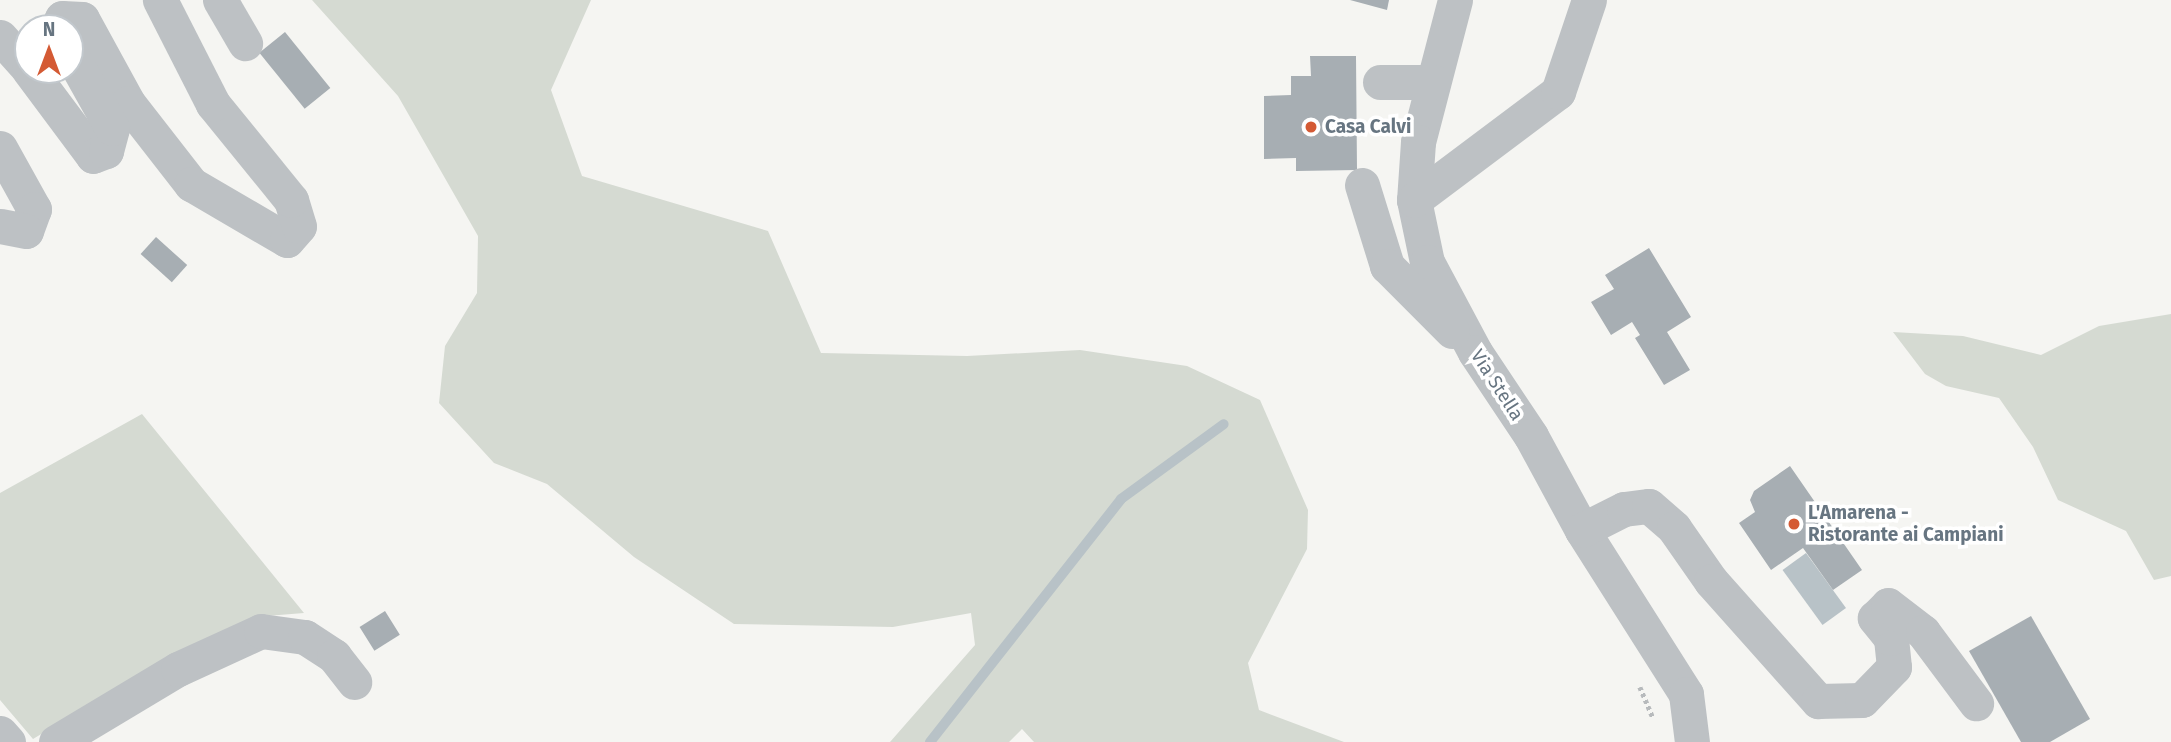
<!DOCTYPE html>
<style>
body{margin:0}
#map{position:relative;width:2171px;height:742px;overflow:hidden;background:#f5f5f2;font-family:"Fira Sans",sans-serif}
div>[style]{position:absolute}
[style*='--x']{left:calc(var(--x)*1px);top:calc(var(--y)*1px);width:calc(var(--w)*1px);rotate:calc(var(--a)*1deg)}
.green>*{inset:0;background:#d5dad2}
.water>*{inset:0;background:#b8c2c7;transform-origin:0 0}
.stream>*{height:10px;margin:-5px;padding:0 5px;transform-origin:5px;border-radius:5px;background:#b8c2c7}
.building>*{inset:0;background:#a7aeb3;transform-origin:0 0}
.path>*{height:4.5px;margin-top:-2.25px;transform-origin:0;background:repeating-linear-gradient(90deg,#b7babc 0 3.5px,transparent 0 7px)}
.minor>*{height:35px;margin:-17.5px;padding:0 17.5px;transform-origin:17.5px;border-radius:17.5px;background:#bdc1c4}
.dots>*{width:19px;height:19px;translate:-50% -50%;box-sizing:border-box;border:4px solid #fff;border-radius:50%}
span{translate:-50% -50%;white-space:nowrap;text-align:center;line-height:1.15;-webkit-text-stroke:7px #fff;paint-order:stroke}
.poi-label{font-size:19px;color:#677581;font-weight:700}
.left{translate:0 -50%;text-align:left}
.street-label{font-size:19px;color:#677581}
.north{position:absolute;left:14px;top:14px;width:70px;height:70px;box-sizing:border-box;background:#fff;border:2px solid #c2c8cd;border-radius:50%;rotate:0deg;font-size:19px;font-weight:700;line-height:28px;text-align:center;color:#677581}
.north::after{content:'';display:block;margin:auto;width:24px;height:32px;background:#d45a34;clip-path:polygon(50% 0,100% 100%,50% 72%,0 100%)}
</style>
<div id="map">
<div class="green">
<i style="clip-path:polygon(312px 0,591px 0,551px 90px,582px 176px,768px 231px,821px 353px,967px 356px,1080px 350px,1187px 366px,1260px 400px,1308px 510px,1307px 549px,1248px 663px,1259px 710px,1344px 742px,1034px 742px,1022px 729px,1009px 742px,890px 742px,975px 645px,971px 613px,893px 627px,734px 624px,634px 557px,547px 484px,494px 463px,439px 403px,445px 346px,477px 293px,478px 236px,398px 96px)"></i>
<i style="clip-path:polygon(2171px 314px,2171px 576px,2154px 580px,2126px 531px,2058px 500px,2033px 447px,1999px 398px,1946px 386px,1925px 374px,1893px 332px,1963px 336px,2041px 355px,2099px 326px)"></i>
<i style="clip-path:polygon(142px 414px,304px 613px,253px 617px,154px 666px,33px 739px,0 700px,0 493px)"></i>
</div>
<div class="water">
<i style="left:1806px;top:553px;width:68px;height:29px;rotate:54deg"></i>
</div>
<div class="stream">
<i style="--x:930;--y:742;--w:309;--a:-51.8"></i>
<i style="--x:1121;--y:499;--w:127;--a:-36.1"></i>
</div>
<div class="building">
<i style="clip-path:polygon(1350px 0,1389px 0,1387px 10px)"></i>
<i style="left:285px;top:32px;width:72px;height:33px;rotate:51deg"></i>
<i style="clip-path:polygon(1310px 56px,1356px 56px,1357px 170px,1296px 171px,1296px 158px,1264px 159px,1264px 96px,1291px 95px,1291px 76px,1311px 76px)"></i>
<i style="left:156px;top:237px;width:42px;height:23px;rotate:42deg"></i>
<i style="clip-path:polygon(1649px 248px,1691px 317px,1667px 332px,1690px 370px,1664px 385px,1635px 338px,1640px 335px,1632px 322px,1611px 335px,1591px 302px,1614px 289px,1605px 275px)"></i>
<i style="clip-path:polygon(1790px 466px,1862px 570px,1833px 590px,1803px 548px,1771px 570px,1739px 523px,1755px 512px,1750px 500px,1754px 491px)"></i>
<i style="left:385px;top:611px;width:28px;height:30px;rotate:58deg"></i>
<i style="clip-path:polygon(2031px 616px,2090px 719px,2050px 742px,2021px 742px,1969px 651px)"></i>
</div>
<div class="path">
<i style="--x:1640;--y:687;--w:34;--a:67"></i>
</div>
<div class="minor">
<i style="--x:220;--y:0;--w:50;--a:59.8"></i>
<i style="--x:1455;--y:0;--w:147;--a:104.6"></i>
<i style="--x:1418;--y:142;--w:58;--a:93.9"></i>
<i style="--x:1414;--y:200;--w:63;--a:78.2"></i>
<i style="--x:1427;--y:262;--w:102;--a:61.9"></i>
<i style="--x:1475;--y:352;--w:101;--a:56.3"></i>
<i style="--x:1531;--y:436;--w:107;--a:61.5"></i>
<i style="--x:1582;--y:530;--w:194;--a:57.6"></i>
<i style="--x:1686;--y:694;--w:48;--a:82.9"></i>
<i style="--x:57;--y:28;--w:11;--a:-63"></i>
<i style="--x:62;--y:18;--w:20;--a:3"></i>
<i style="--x:82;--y:19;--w:96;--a:61.3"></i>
<i style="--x:128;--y:103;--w:103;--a:52.1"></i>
<i style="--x:191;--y:184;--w:111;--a:30.3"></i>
<i style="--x:287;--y:240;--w:18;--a:-49"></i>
<i style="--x:299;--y:226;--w:27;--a:-107"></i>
<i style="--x:291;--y:200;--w:124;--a:-129.1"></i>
<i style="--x:213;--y:104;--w:117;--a:-117"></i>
<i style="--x:0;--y:37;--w:42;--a:47.9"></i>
<i style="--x:29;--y:70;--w:107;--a:53.3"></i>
<i style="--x:93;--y:156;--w:14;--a:-21"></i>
<i style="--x:106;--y:151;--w:24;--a:-75"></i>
<i style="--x:112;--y:128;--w:86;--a:-119.2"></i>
<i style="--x:1380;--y:82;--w:53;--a:0"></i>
<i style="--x:0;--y:148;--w:70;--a:60.9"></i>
<i style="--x:34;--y:209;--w:23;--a:110"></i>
<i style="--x:26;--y:231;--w:26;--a:-169"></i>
<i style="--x:1362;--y:185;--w:85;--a:72.8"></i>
<i style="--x:1387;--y:266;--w:92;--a:45"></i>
<i style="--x:1414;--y:200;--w:180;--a:-36.9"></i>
<i style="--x:1558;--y:92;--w:97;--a:-71.4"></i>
<i style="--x:1582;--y:530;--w:47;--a:-26.6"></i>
<i style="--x:1624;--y:509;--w:25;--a:-7"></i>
<i style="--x:1649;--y:506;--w:33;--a:41"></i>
<i style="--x:1674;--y:528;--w:65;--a:55.1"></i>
<i style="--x:1711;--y:581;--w:161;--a:48.3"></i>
<i style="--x:1818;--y:701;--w:44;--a:-1.3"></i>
<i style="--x:1862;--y:700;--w:46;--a:-45.9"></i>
<i style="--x:1894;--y:667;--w:29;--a:-96"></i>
<i style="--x:1891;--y:638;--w:26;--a:-129"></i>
<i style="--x:1875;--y:618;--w:18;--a:-45"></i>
<i style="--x:1888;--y:605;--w:44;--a:37.6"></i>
<i style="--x:1923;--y:632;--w:89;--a:53.3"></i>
<i style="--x:0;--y:733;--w:12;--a:48"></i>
<i style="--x:56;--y:742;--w:142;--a:-30.9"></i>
<i style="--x:178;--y:669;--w:91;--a:-24.6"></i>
<i style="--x:261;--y:631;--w:44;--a:7.8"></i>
<i style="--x:305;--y:637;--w:35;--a:33"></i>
<i style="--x:334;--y:656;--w:33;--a:52"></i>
</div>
<div class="dots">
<i style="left:1311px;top:127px;background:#d45a34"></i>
<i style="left:1794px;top:524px;background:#d45a34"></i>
</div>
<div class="poi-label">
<span class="left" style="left:1325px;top:127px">Casa Calvi</span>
<span class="left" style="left:1808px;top:524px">L'Amarena -<br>Ristorante ai Campiani</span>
</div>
<div class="street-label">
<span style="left:1497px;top:385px;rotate:57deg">Via Stella</span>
</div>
<div class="north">N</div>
</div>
